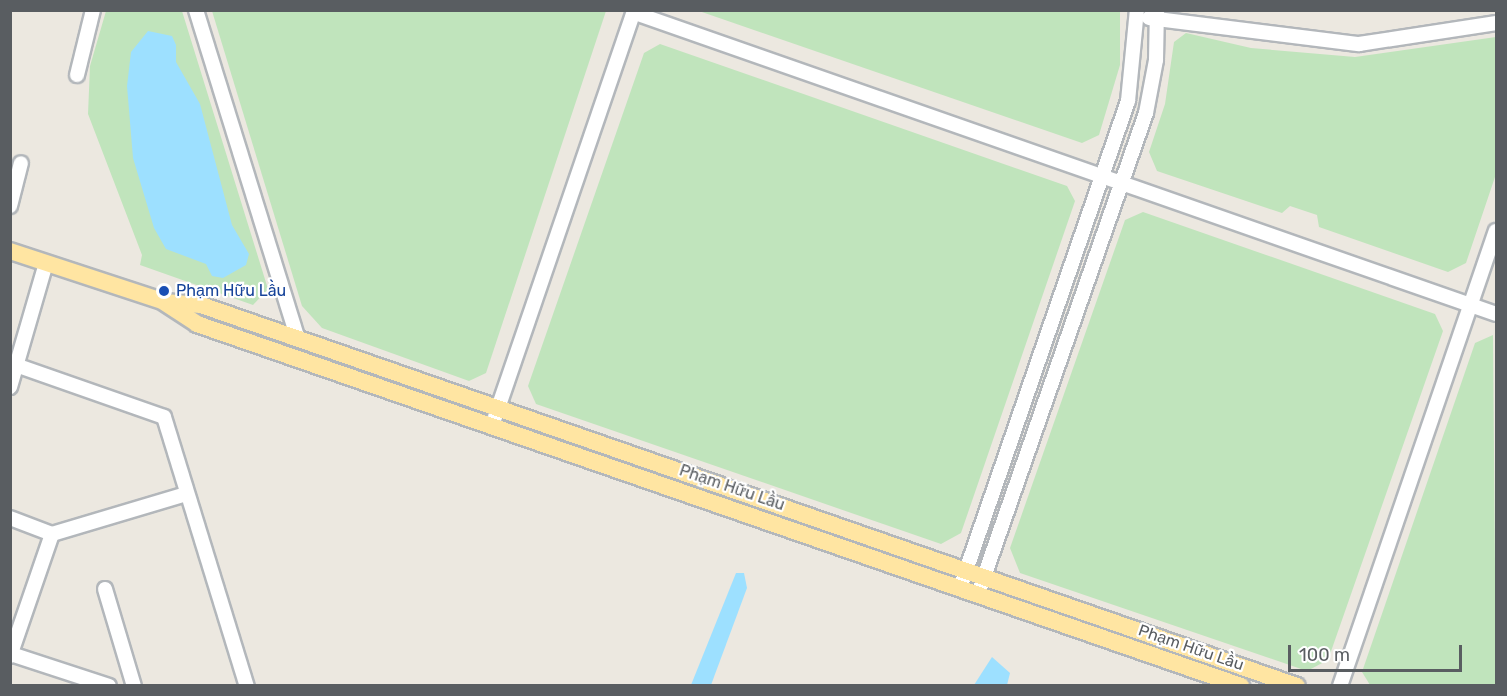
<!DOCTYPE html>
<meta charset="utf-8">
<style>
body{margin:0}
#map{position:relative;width:1507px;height:696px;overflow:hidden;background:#ece8e0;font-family:Rubik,sans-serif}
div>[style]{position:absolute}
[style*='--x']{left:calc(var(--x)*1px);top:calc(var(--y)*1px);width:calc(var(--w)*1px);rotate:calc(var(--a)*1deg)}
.green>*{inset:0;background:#c0e4bc}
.water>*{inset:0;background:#9de0ff}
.roads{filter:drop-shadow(2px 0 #b3b7bb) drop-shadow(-2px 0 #b3b7bb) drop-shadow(0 2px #b3b7bb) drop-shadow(0 -2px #b3b7bb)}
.minor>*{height:14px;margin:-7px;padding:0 7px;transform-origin:7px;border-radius:7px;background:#fff}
.major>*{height:16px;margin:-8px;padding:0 8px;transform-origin:8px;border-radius:8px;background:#ffe5a2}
.dots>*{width:16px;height:16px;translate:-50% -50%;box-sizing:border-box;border:3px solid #fff;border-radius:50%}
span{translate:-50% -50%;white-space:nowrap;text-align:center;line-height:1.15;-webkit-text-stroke:4.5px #fff;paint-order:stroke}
.transit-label{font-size:16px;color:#164399}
.left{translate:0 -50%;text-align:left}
.street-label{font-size:16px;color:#595d61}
.frame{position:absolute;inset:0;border:12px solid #595d61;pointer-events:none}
.scale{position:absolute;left:1288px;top:645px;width:174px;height:27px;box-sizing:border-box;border:3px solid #595d61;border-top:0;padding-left:8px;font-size:18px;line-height:21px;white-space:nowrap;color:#595d61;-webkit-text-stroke:4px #fff;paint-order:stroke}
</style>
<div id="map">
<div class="green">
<i style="clip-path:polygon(106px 11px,182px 11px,268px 289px,253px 305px,140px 265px,142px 255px,88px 114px,90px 66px)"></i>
<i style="clip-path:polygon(212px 11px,606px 11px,486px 373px,469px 381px,322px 328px,302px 306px)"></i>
<i style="clip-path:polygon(699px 11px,1120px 11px,1120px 65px,1099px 135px,1082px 143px)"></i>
<i style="clip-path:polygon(1186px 33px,1251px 48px,1355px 57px,1496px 37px,1496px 174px,1466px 263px,1448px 272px,1319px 227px,1317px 215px,1290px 206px,1282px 213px,1157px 171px,1149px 152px,1165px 104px,1174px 42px)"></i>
<i style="clip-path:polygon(660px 44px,1067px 186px,1075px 201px,961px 533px,941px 544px,536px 404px,528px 386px,644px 53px)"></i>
<i style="clip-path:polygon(1143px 212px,1435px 314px,1443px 331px,1328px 660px,1307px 671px,1020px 573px,1010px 548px,1125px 220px)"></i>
<i style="clip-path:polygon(1493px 335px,1496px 685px,1370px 685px,1362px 672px,1475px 343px)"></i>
</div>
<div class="water">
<i style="clip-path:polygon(148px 31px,172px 36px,176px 45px,176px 62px,200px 104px,232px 225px,249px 254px,246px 265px,223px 278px,212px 276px,206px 264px,166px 249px,154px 228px,133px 158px,127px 86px,131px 52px)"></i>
<i style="clip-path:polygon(736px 573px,744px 573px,747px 588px,711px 685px,691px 685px)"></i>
<i style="clip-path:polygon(992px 657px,1010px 673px,1007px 685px,974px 685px)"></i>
</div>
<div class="roads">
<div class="minor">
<i style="--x:196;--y:10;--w:342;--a:72.8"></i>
<i style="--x:635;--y:13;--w:912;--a:19.27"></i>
<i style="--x:1149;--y:18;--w:212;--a:7.1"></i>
<i style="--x:1359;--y:44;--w:139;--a:-8.7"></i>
<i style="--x:77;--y:75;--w:67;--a:-76.2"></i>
<i style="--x:10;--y:206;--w:44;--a:-75.7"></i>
<i style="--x:10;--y:363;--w:163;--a:19.3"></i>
<i style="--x:164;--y:417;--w:282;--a:72.9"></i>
<i style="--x:10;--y:387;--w:129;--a:-73.8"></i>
<i style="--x:495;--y:417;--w:430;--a:-71.1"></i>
<i style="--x:10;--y:518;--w:45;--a:20.9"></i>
<i style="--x:52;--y:534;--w:140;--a:-16.6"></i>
<i style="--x:960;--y:588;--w:515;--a:-70.97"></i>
<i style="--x:1128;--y:101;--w:91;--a:-84.4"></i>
<i style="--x:105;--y:589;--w:101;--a:73.4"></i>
<i style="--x:978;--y:594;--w:509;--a:-70.75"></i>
<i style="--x:1146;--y:113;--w:54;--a:-79.3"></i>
<i style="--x:1156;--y:60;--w:50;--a:-88.9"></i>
<i style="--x:11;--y:654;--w:103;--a:18.1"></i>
<i style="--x:10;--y:656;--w:129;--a:-71"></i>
<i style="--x:1340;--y:686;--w:481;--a:-71.1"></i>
</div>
<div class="major">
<i style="--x:10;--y:251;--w:163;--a:18.2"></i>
<i style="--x:165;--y:302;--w:36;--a:5"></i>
<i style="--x:201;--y:305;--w:1160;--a:19.17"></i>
<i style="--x:165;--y:303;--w:38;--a:33"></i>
<i style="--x:197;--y:324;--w:1105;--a:19.12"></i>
</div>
</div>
<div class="dots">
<i style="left:164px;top:291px;background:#1a4fb4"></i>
</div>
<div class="transit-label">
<span class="left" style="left:176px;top:291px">Phạm Hữu Lầu</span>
</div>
<div class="street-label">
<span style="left:732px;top:488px;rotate:19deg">Phạm Hữu Lầu</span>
<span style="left:1191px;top:648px;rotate:19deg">Phạm Hữu Lầu</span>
</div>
<div class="frame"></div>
<div class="scale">100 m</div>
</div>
